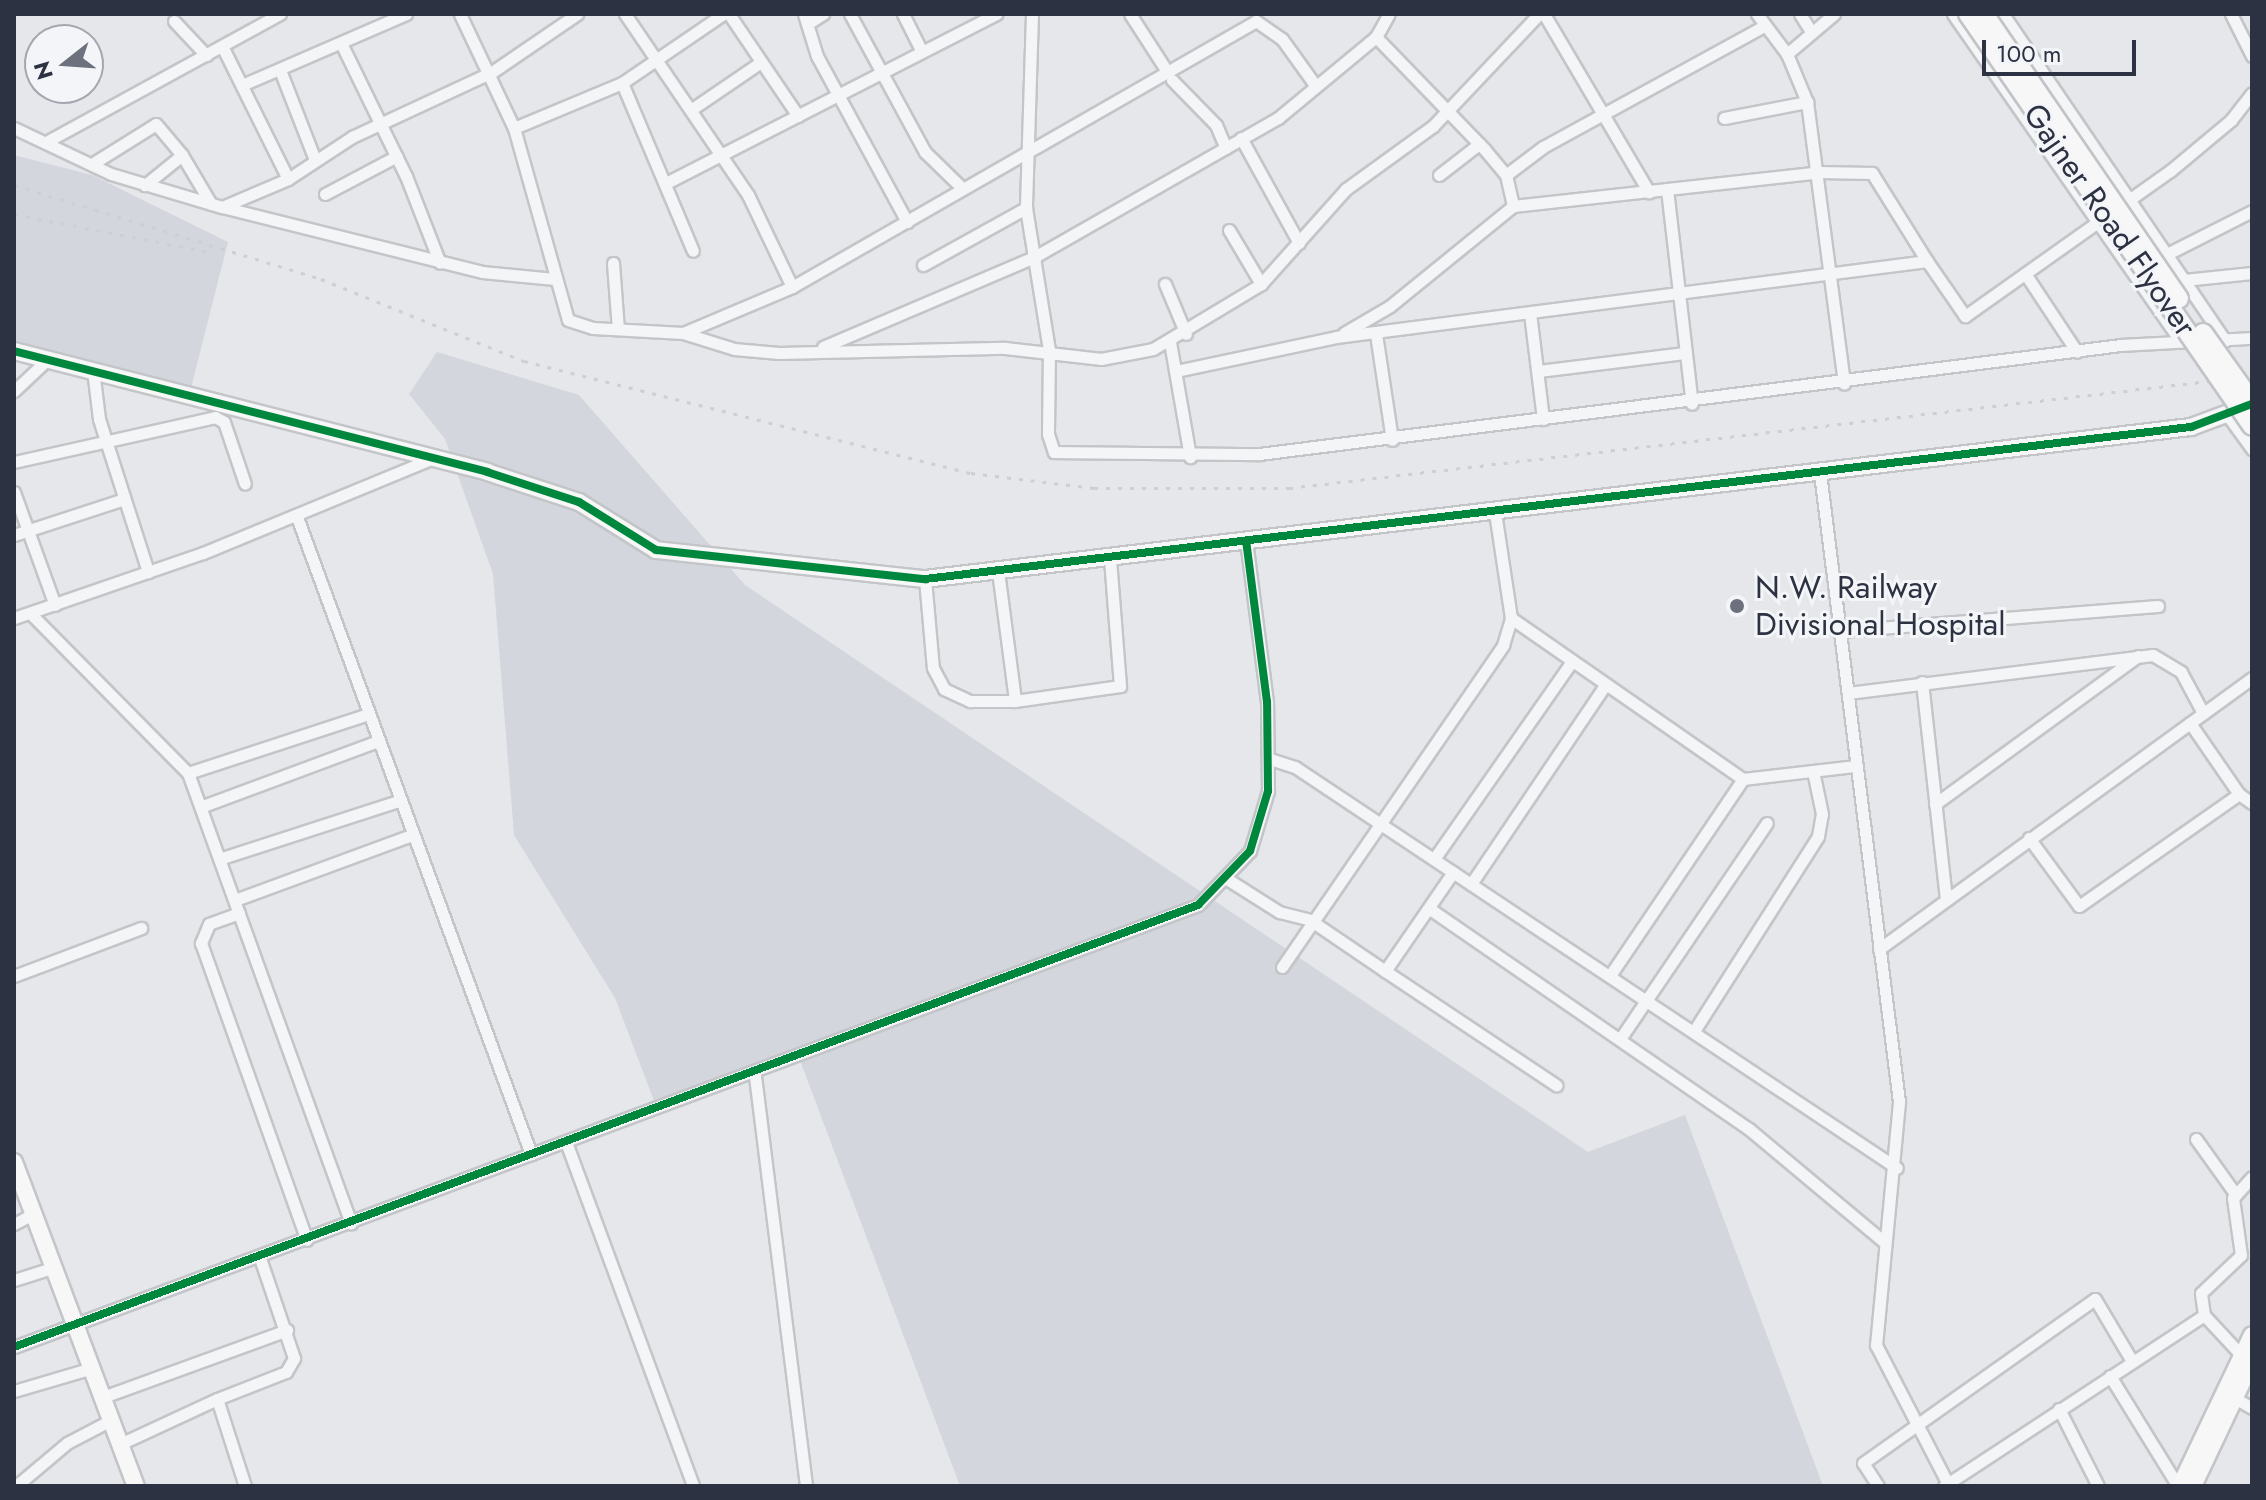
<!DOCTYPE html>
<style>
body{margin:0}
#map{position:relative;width:2266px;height:1500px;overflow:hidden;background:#e5e7ea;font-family:Jost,sans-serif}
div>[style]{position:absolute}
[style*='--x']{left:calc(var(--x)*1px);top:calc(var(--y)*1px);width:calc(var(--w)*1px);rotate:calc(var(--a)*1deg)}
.built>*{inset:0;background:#d4d6dd}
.roads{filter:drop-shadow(2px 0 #c3c5c8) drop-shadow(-2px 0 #c3c5c8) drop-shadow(0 2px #c3c5c8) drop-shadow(0 -2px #c3c5c8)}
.street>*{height:11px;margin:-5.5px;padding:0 5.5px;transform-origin:5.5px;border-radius:5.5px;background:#f4f5f6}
.secondary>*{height:16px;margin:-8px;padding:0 8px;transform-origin:8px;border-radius:8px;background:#f7f7f8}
.rail>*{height:3px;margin-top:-1.5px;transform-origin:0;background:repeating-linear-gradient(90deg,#cecfd1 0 4px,transparent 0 12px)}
.bridges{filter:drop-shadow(2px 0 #c2c4c7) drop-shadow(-2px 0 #c2c4c7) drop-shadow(0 2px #c2c4c7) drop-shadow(0 -2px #c2c4c7)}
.primary-bridge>*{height:18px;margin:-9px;padding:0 9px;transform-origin:9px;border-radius:9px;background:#f7f7f8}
.cycleway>*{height:8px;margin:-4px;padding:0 4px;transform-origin:4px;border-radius:4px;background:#00873e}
.dots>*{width:22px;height:22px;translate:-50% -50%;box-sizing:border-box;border:4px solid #f4f5f8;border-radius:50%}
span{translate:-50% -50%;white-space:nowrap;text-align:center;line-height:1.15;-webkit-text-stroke:6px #f4f5f8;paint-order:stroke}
.street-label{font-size:32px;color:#2c3242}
.poi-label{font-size:32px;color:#2c3242}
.left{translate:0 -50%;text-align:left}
.frame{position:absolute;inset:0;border:16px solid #2c3242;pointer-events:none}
.north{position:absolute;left:24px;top:24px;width:80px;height:80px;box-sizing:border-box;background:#f4f5f8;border:2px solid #a4a7af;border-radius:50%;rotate:253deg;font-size:22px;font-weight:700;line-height:32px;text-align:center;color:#2c3242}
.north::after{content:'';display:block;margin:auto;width:28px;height:36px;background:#6d717d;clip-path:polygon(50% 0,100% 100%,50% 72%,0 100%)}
.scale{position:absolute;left:1982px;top:40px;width:154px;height:36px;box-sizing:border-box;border:4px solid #2c3242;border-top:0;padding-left:10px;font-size:24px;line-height:28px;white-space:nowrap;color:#2c3242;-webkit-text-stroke:6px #f4f5f8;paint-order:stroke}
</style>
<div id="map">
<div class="built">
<i style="clip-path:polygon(14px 155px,92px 175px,228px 242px,191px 388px,14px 345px)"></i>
<i style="clip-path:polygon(437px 352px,579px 395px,745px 585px,1588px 1152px,1685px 1115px,1823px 1486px,960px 1486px,798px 1055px,656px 1106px,615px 998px,514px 835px,493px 574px,445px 439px,409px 394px)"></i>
</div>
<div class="roads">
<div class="street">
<i style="--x:460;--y:14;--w:126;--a:64.7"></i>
<i style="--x:514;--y:128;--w:199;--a:74.3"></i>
<i style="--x:568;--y:320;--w:26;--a:18"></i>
<i style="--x:593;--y:328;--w:90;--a:3.2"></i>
<i style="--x:683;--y:333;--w:118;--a:-22.9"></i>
<i style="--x:792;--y:287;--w:535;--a:-29.82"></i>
<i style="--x:1256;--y:21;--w:32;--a:35"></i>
<i style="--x:1282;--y:39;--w:57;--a:54.3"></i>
<i style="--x:625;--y:14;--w:219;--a:55.8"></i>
<i style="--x:748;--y:195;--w:102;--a:64.4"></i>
<i style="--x:729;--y:14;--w:123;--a:55.9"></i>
<i style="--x:804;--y:14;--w:44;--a:72.8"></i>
<i style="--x:817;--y:56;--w:189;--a:61.5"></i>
<i style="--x:850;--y:14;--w:157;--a:61.5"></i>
<i style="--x:925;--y:152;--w:50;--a:44.2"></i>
<i style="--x:903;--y:14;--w:42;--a:63.4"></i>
<i style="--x:1032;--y:14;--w:194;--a:91.8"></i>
<i style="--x:1026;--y:208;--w:144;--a:80.8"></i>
<i style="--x:1049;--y:350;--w:84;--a:90.7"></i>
<i style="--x:1048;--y:434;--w:19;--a:72"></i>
<i style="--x:1054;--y:452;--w:205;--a:0.6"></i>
<i style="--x:1259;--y:454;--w:869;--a:-7.21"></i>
<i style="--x:2121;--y:345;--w:131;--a:-3.1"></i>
<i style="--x:1130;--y:14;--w:70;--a:57.2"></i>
<i style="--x:1544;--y:14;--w:207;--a:59.5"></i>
<i style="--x:1757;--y:14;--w:50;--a:53.1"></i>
<i style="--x:1800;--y:14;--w:19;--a:58"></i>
<i style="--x:1834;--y:14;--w:62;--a:139.6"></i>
<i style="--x:1787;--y:54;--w:52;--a:67.4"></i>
<i style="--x:1807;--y:102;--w:284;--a:82.5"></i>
<i style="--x:1953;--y:14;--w:396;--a:55.2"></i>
<i style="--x:2003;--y:14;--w:395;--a:55.8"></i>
<i style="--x:2231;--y:14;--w:47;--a:63.4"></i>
<i style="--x:174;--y:21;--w:47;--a:46.7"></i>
<i style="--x:807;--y:24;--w:19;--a:-32"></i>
<i style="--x:1376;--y:37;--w:157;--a:46"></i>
<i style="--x:1485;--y:150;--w:33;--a:50"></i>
<i style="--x:1506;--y:175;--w:32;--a:77"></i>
<i style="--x:341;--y:43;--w:148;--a:64"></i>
<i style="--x:406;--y:176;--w:93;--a:68.7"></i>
<i style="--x:222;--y:46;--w:148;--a:63.6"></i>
<i style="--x:280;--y:70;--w:93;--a:68.7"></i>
<i style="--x:1172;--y:80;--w:63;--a:45.6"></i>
<i style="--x:1216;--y:125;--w:25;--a:67"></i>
<i style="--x:622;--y:83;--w:182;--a:67.1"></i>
<i style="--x:242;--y:85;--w:179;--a:-23.4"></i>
<i style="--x:692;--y:109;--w:83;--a:-34.3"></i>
<i style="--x:1724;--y:118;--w:85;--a:-10.9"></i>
<i style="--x:14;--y:128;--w:107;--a:25.4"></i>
<i style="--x:111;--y:174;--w:116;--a:16.6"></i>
<i style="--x:222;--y:207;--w:268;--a:14"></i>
<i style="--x:482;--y:272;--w:73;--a:5.5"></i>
<i style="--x:514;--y:128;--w:117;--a:-22.6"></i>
<i style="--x:622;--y:83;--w:122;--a:-34.3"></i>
<i style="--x:1241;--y:138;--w:120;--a:61.1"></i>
<i style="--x:46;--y:142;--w:267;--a:-28.7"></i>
<i style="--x:182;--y:155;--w:57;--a:59.4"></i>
<i style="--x:92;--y:164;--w:75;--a:-32"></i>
<i style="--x:156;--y:124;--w:40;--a:50"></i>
<i style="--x:182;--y:155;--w:48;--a:141"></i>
<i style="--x:1439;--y:175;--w:51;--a:-37.8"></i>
<i style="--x:1506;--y:175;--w:46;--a:-37.1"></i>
<i style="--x:1543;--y:147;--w:252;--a:-28.7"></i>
<i style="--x:668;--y:182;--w:369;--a:-27.1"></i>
<i style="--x:1667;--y:189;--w:216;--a:83.4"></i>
<i style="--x:325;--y:194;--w:81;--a:-27.8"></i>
<i style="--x:222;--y:207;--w:72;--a:-23"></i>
<i style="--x:288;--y:179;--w:77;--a:-33.3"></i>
<i style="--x:352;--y:137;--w:154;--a:-24.9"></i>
<i style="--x:492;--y:72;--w:103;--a:-34.3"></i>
<i style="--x:1229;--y:230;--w:63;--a:59.3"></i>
<i style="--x:2167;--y:254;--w:95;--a:-26.8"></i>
<i style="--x:613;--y:263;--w:66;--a:85.7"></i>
<i style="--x:923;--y:265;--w:118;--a:-29"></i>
<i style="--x:2026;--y:275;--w:92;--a:56.5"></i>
<i style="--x:2184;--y:280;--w:68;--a:-5.9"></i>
<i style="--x:1165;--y:284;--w:54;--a:67.2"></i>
<i style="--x:1530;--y:313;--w:107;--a:83"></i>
<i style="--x:683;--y:333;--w:53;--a:17.4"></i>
<i style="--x:734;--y:349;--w:45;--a:5.1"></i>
<i style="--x:779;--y:353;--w:226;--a:-1.3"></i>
<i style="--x:1005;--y:348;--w:97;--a:6.5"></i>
<i style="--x:1101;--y:359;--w:53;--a:-10.9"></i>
<i style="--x:1153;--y:349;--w:126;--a:-31"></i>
<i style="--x:1261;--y:284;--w:127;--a:-48.2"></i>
<i style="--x:1346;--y:189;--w:107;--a:-35.9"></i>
<i style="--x:1433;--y:126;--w:154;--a:-46.6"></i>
<i style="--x:1344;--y:333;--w:53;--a:-30.4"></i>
<i style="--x:1390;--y:306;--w:159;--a:-39.1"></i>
<i style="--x:1513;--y:206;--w:308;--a:-6.3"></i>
<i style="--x:1819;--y:172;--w:53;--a:1.1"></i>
<i style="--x:1872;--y:173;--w:104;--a:58"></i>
<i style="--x:1376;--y:334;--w:107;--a:81.4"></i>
<i style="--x:1170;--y:342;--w:117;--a:80.1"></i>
<i style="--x:823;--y:347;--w:232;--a:-23.1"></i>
<i style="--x:1036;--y:256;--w:279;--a:-29.7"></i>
<i style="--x:1278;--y:118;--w:127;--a:-39.6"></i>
<i style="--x:1376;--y:37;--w:26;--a:-61"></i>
<i style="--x:93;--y:370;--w:49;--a:83"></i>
<i style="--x:99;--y:419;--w:161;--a:72.2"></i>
<i style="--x:1176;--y:371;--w:164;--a:-12"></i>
<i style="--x:1336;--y:337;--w:596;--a:-7.33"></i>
<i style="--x:1927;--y:261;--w:67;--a:55.4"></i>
<i style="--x:1965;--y:316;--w:251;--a:-35.3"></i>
<i style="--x:2170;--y:171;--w:80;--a:-39.9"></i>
<i style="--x:2231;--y:120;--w:34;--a:-52"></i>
<i style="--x:1538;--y:371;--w:148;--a:-7"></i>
<i style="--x:14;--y:391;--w:47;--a:-43.3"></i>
<i style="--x:2228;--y:416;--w:41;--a:54"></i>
<i style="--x:14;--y:462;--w:206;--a:-12.6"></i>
<i style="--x:215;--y:417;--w:10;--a:29"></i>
<i style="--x:224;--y:422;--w:65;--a:71.3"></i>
<i style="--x:1820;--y:473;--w:634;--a:82.84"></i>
<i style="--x:1899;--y:1102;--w:244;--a:95.4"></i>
<i style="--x:1876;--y:1345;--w:159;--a:62.6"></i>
<i style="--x:14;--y:492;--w:120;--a:70.1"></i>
<i style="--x:297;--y:517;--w:679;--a:69.83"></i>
<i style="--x:14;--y:535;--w:116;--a:-18.1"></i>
<i style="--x:998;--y:571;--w:131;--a:82.5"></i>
<i style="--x:925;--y:579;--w:89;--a:84.9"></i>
<i style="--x:933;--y:668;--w:24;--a:62"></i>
<i style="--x:944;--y:689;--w:29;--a:25"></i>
<i style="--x:970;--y:701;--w:45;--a:0"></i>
<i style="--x:1015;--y:701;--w:106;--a:-8.1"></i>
<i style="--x:1120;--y:686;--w:128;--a:-94.5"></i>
<i style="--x:30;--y:613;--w:225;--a:45.4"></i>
<i style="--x:188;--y:773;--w:479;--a:70.1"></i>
<i style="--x:14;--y:618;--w:200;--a:-19"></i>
<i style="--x:203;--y:553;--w:247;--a:-22.4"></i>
<i style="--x:1511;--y:618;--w:282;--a:34.8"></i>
<i style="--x:1743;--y:779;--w:235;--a:124.1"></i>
<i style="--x:1840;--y:631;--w:319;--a:-4.5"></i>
<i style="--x:1922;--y:682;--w:219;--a:83.7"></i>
<i style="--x:1848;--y:693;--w:307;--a:-7.1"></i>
<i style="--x:2153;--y:655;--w:33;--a:31"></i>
<i style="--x:2181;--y:672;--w:47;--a:61.8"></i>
<i style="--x:2190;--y:723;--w:86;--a:55.4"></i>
<i style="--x:2239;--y:794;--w:16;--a:35"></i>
<i style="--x:1270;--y:759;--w:26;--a:18"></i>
<i style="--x:1295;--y:767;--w:723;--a:33.67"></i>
<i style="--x:188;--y:773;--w:189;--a:-18.1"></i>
<i style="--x:1743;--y:779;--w:114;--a:-6.6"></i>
<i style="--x:1935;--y:804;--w:251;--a:-36.1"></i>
<i style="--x:203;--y:806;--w:187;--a:-20.4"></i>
<i style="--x:2029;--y:838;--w:84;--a:53.7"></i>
<i style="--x:2079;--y:906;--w:195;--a:-35"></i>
<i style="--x:222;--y:858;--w:186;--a:-17.9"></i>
<i style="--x:1434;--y:859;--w:241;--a:-55.1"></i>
<i style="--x:1227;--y:879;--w:62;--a:32.4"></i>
<i style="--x:1279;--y:912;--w:32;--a:14"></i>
<i style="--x:1310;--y:920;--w:91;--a:34.2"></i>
<i style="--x:1385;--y:971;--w:120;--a:-55.5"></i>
<i style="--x:1471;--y:884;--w:240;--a:-56"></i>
<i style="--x:235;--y:900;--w:189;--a:-20.2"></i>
<i style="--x:1430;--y:909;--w:388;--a:34.6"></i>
<i style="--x:1749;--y:1129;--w:175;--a:39.9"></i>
<i style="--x:239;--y:913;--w:32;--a:160"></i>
<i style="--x:209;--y:924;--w:21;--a:113"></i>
<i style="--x:201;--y:943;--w:315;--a:70.4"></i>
<i style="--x:1879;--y:949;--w:461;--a:-36"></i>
<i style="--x:1282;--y:967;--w:391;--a:-55.5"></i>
<i style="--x:1503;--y:645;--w:28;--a:-73"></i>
<i style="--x:1511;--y:618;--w:107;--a:-98.6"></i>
<i style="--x:1385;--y:971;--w:206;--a:33.7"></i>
<i style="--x:14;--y:976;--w:136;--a:-20.7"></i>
<i style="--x:1694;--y:1031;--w:231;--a:-57.5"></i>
<i style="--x:1818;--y:836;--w:22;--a:-80"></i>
<i style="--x:1822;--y:814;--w:44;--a:-101.8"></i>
<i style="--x:1620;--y:1039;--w:261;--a:-55.8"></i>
<i style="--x:755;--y:1076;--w:413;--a:82.9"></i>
<i style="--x:2196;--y:1139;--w:65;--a:54.4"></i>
<i style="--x:566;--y:1142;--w:367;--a:69.7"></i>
<i style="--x:14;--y:1224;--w:24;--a:-28"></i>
<i style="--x:14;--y:1280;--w:43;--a:-17.6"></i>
<i style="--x:2204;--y:1315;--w:22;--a:-98"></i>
<i style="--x:2201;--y:1293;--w:55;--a:-43.5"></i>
<i style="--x:2241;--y:1255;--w:58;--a:-98"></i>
<i style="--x:2233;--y:1198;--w:28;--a:-48"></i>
<i style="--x:14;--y:1347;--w:1264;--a:-20.47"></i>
<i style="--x:1198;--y:905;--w:75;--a:-46.1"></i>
<i style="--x:1250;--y:851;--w:63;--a:-73.3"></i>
<i style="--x:1268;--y:791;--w:89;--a:-90.6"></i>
<i style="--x:1267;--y:702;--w:162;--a:-97.4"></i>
<i style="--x:2110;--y:1376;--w:129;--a:58.3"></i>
<i style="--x:14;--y:1391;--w:81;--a:-16.4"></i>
<i style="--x:103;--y:1397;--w:196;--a:-20"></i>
<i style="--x:2233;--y:1397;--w:22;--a:30"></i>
<i style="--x:2059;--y:1409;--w:86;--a:63.1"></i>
<i style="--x:120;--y:1444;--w:107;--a:-24.9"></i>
<i style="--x:16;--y:1486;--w:67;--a:-40.1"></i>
<i style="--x:67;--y:1443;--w:50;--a:-27.6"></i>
<i style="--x:245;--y:1486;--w:91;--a:-107.8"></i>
<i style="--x:217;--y:1399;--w:74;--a:-21.4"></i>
<i style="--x:286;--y:1372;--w:16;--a:-60"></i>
<i style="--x:294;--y:1358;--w:106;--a:-108.8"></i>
<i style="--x:1878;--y:1486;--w:27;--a:-123"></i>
<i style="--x:1863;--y:1463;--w:284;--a:-35.3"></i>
<i style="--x:2095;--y:1299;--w:72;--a:59.2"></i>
<i style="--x:1944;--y:1486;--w:311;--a:-33.3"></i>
<i style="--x:2204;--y:1315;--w:59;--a:47.1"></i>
</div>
<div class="secondary">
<i style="--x:14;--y:351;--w:488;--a:14.3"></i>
<i style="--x:487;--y:472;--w:97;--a:18.1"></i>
<i style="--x:579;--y:502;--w:91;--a:31.9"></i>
<i style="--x:656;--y:550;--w:271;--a:6.2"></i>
<i style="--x:925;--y:579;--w:1275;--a:-6.85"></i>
<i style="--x:2191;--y:427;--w:63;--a:-20.4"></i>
<i style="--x:14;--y:1162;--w:346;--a:69.4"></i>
<i style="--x:2180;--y:1486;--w:167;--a:-64.5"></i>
<i style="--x:2193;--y:1486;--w:138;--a:-64.7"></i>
</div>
</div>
<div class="rail">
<i style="--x:14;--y:185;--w:321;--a:17"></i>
<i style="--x:321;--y:279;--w:219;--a:22"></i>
<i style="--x:524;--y:361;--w:461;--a:14.1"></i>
<i style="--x:971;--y:473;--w:124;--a:7"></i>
<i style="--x:1094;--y:488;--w:195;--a:0"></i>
<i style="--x:1289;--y:488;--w:969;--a:-6.63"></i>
<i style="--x:14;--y:214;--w:204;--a:11"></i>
</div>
<div class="bridges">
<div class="primary-bridge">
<i style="--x:1968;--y:14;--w:500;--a:55.4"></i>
<i style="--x:1984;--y:14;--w:345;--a:55.6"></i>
<i style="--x:2203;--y:333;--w:85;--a:54.6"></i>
</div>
</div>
<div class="cycleway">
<i style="--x:14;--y:351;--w:488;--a:14.3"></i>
<i style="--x:487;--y:472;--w:97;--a:18.1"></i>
<i style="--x:579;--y:502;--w:91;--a:31.9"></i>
<i style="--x:656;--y:550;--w:271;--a:6.2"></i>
<i style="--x:925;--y:579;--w:1275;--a:-6.85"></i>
<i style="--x:2191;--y:427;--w:65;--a:-20.7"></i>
<i style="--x:14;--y:1347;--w:1264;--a:-20.47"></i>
<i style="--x:1198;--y:905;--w:75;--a:-46.1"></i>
<i style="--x:1250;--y:851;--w:63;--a:-73.3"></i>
<i style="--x:1268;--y:791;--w:89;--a:-90.6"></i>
<i style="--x:1267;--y:702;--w:162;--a:-97.4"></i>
</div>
<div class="dots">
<i style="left:1737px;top:606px;background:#6d717d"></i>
</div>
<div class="street-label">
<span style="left:2110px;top:220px;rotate:55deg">Gajner Road Flyover</span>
</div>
<div class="poi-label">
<span class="left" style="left:1755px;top:606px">N.W. Railway<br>Divisional Hospital</span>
</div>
<div class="frame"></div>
<div class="north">N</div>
<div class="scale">100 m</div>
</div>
